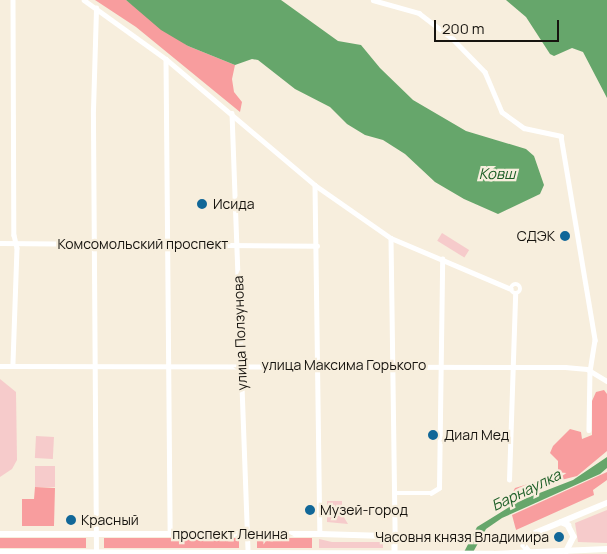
<!DOCTYPE html>
<meta charset="utf-8">
<style>
body{margin:0}
#map{position:relative;width:607px;height:554px;overflow:hidden;background:#f7eedd;font-family:Manrope,sans-serif}
div>[style]{position:absolute}
[style*='--x']{left:calc(var(--x)*1px);top:calc(var(--y)*1px);width:calc(var(--w)*1px);rotate:calc(var(--a)*1deg)}
.green>*{inset:0;background:#f6cbcb;transform-origin:0 0}
.forest>*{inset:0;background:#f89d9e;transform-origin:0 0}
.water>*{inset:0;background:#66a66b}
.minor>*{height:4.5px;margin:-2.25px;padding:0 2.25px;transform-origin:2.25px;border-radius:2.25px;background:#fff}
.minor>.ring{margin:-2.25px;padding:0;box-sizing:content-box;background:none;border:4.5px solid #fff;border-radius:50%}
.major>*{height:5.5px;margin:-2.75px;padding:0 2.75px;transform-origin:2.75px;border-radius:2.75px;background:#fff}
.dots>*{width:14px;height:14px;translate:-50% -50%;box-sizing:border-box;border:2px solid #f7eedd;border-radius:50%}
span{translate:-50% -50%;white-space:nowrap;text-align:center;line-height:1.15;-webkit-text-stroke:4.5px #f7eedd;paint-order:stroke}
.poi-label{font-size:14px;color:#17140f}
.left{translate:0 -50%;text-align:left}
.right{translate:-100% -50%;text-align:right}
.street-label{font-size:14px;color:#17140f}
.water-label{font-size:15px;color:#1c5e26;font-style:italic}
.scale{position:absolute;left:434px;top:20px;width:125px;height:22px;box-sizing:border-box;border:2px solid #17140f;border-top:0;padding-left:6px;font-size:15px;line-height:18px;white-space:nowrap;color:#17140f;-webkit-text-stroke:4px #f7eedd;paint-order:stroke}
</style>
<div id="map">
<div class="green">
<i style="left:442px;top:233px;width:32px;height:9px;rotate:32deg"></i>
<i style="clip-path:polygon(0 379px,16px 392px,17px 460px,12px 469px,0 477px)"></i>
<i style="left:36px;top:436px;width:18px;height:22px;rotate:3deg"></i>
<i style="left:35px;top:466px;width:20px;height:21px"></i>
<i style="clip-path:polygon(327px 501px,342px 501px,342px 514px,348px 524px,327px 522px)"></i>
<i style="clip-path:polygon(607px 510px,607px 543px,578px 542px,575px 523px)"></i>
<i style="clip-path:polygon(319px 539px,332px 542px,383px 542px,383px 548px,319px 548px)"></i>
</div>
<div class="forest">
<i style="clip-path:polygon(95px 0,126px 0,188px 46px,235px 65px,232px 79px,234px 92px,242px 102px,240px 112px,136px 27px)"></i>
<i style="clip-path:polygon(604px 390px,607px 394px,607px 451px,577px 476px,549px 483px,520px 499px,509px 500px,515px 488px,558px 475px,558px 461px,550px 453px,553px 446px,570px 429px,581px 432px,582px 439px,592px 435px,592px 401px,596px 392px)"></i>
<i style="clip-path:polygon(607px 472px,607px 480px,593px 490px,594px 495px,516px 530px,512px 515px)"></i>
<i style="clip-path:polygon(35px 487px,55px 488px,54px 526px,22px 526px,22px 499px,34px 499px)"></i>
<i style="left:0;top:538px;width:86px;height:10px"></i>
<i style="left:104px;top:538px;width:135px;height:10px"></i>
<i style="left:257px;top:538px;width:55px;height:10px"></i>
</div>
<div class="water">
<i style="clip-path:polygon(126px 0,281px 0,338px 41px,361px 45px,380px 68px,413px 100px,466px 131px,526px 149px,534px 156px,544px 185px,540px 194px,498px 214px,464px 199px,435px 182px,405px 154px,383px 140px,365px 135px,347px 124px,330px 107px,295px 89px,258px 60px,252px 59px,235px 65px,188px 46px,161px 30px)"></i>
<i style="clip-path:polygon(506px 0,607px 0,607px 98px,583px 52px,572px 48px,554px 56px,550px 54px,526px 17px)"></i>
<i style="clip-path:polygon(607px 457px,607px 468px,600px 474px,502px 518px,486px 529px,472px 554px,463px 554px,477px 527px,490px 519px,519px 501px,573px 480px)"></i>
</div>
<div class="minor">
<i style="--x:13;--y:0;--w:235;--a:89.8"></i>
<i style="--x:14;--y:235;--w:13;--a:77"></i>
<i style="--x:17;--y:248;--w:117;--a:92"></i>
<i style="--x:84;--y:0;--w:101;--a:35.7"></i>
<i style="--x:166;--y:59;--w:195;--a:40.2"></i>
<i style="--x:315;--y:185;--w:93;--a:34.9"></i>
<i style="--x:391;--y:238;--w:130;--a:23"></i>
<i style="--x:373;--y:0;--w:48;--a:15.8"></i>
<i style="--x:419;--y:13;--w:43;--a:37.4"></i>
<i style="--x:453;--y:39;--w:46;--a:45.9"></i>
<i style="--x:485;--y:72;--w:43;--a:67"></i>
<i style="--x:502;--y:112;--w:27;--a:36"></i>
<i style="--x:524;--y:128;--w:38;--a:12"></i>
<i style="--x:561;--y:136;--w:207;--a:80.5"></i>
<i style="--x:595;--y:340;--w:30;--a:99"></i>
<i style="--x:590;--y:370;--w:60;--a:91"></i>
<i style="--x:166;--y:59;--w:475;--a:89.5"></i>
<i style="--x:232;--y:113;--w:441;--a:87.9"></i>
<i style="--x:315;--y:185;--w:349;--a:89.2"></i>
<i style="--x:391;--y:238;--w:297;--a:89.2"></i>
<i style="--x:0;--y:243;--w:317;--a:0.5"></i>
<i class="ring" style="left:511px;top:284px;width:5.5px;height:5.5px"></i>
<i style="--x:0;--y:366;--w:565;--a:0.1"></i>
<i style="--x:565;--y:367;--w:22;--a:5"></i>
<i style="--x:587;--y:369;--w:23;--a:31"></i>
<i style="--x:509;--y:480;--w:185;--a:-88.1"></i>
<i style="--x:395;--y:493;--w:36;--a:0"></i>
<i style="--x:431;--y:493;--w:9;--a:-32"></i>
<i style="--x:439;--y:488;--w:229;--a:-89.2"></i>
<i style="--x:96;--y:554;--w:444;--a:-90.4"></i>
<i style="--x:93;--y:110;--w:102;--a:-88.3"></i>
</div>
<div class="major">
<i style="--x:561;--y:522;--w:8;--a:23"></i>
<i style="--x:568;--y:525;--w:13;--a:63"></i>
<i style="--x:574;--y:537;--w:16;--a:117"></i>
<i style="--x:0;--y:534;--w:320;--a:0"></i>
<i style="--x:320;--y:534;--w:198;--a:1.7"></i>
<i style="--x:518;--y:540;--w:96;--a:-22.6"></i>
<i style="--x:395;--y:535;--w:17;--a:90"></i>
<i style="--x:528;--y:537;--w:9;--a:117"></i>
<i style="--x:524;--y:545;--w:9;--a:54"></i>
<i style="--x:0;--y:552;--w:493;--a:0.2"></i>
<i style="--x:493;--y:554;--w:114;--a:-2.5"></i>
</div>
<div class="dots">
<i style="left:202px;top:204px;background:#116798"></i>
<i style="left:565px;top:236px;background:#116798"></i>
<i style="left:433px;top:435px;background:#116798"></i>
<i style="left:310px;top:510px;background:#116798"></i>
<i style="left:71px;top:520px;background:#116798"></i>
<i style="left:559px;top:537px;background:#116798"></i>
</div>
<div class="poi-label">
<span class="left" style="left:213px;top:204px">Исида</span>
<span class="right" style="left:555px;top:236px">СДЭК</span>
<span class="left" style="left:444px;top:435px">Диал Мед</span>
<span class="left" style="left:320px;top:510px">Музей-город</span>
<span class="left" style="left:81px;top:520px">Красный</span>
<span class="right" style="left:549px;top:537px">Часовня князя Владимира</span>
</div>
<div class="street-label">
<span style="left:143px;top:244px">Комсомольский проспект</span>
<span style="left:240px;top:333px;rotate:-92deg">улица Ползунова</span>
<span style="left:344px;top:365px">улица Максима Горького</span>
<span style="left:230px;top:534px">проспект Ленина</span>
</div>
<div class="water-label">
<span style="left:497px;top:174px">Ковш</span>
<span style="left:526px;top:490px;rotate:-26deg">Барнаулка</span>
</div>
<div class="scale">200 m</div>
</div>
